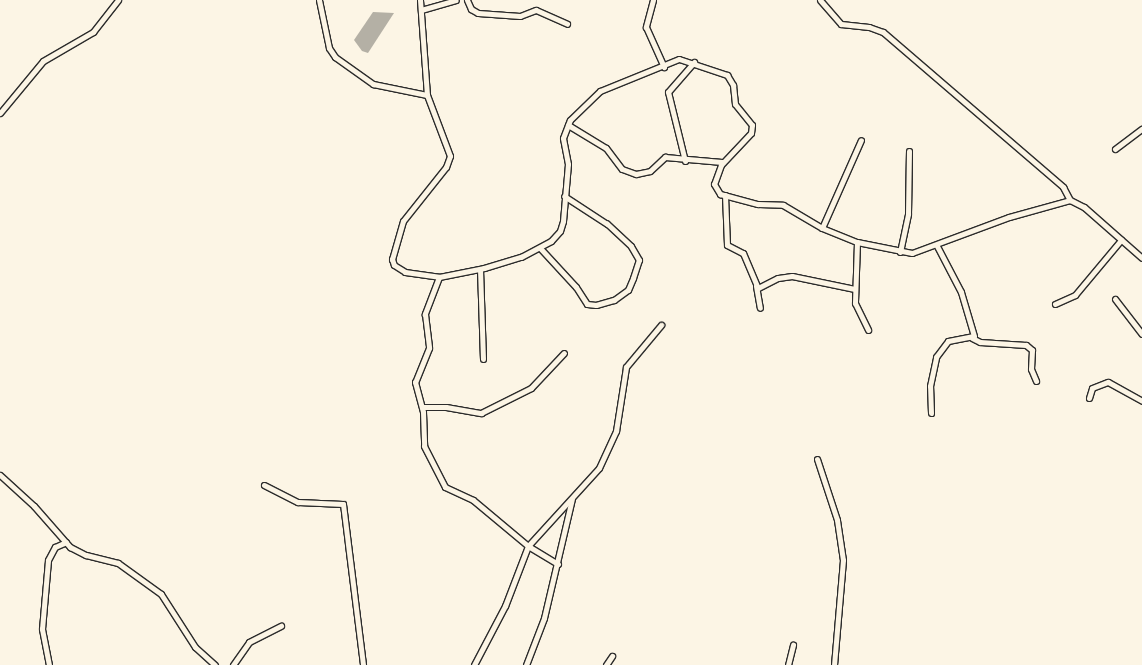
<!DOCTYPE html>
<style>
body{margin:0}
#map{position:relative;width:1142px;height:665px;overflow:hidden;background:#fcf5e5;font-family:"Indie Flower",sans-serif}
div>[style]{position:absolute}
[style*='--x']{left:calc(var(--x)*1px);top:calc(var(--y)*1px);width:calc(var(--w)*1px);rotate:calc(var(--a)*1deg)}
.water>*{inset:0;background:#b4b0a5}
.roads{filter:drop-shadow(1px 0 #2b2b2b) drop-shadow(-1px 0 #2b2b2b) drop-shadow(0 1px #2b2b2b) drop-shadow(0 -1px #2b2b2b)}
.minor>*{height:5px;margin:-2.5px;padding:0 2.5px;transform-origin:2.5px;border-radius:2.5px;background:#fcf5e5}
span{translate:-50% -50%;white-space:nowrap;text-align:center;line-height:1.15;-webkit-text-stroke:4px #fcf5e5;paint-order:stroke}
</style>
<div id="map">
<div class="water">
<i style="clip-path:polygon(373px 12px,394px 13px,368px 53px,362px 51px,354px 40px)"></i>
</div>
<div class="roads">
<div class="minor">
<i style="--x:319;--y:0;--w:49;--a:78.2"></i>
<i style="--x:329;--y:48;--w:11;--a:56"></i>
<i style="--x:335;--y:57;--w:47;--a:35.4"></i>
<i style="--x:373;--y:84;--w:55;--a:11.5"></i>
<i style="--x:420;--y:0;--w:95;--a:85.8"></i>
<i style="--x:427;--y:95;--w:65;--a:69.3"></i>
<i style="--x:450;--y:156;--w:12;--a:110"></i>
<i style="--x:446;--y:167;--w:69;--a:128.5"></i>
<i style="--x:403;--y:221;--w:40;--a:106"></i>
<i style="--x:392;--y:259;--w:6;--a:72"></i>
<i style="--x:394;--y:265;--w:13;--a:32"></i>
<i style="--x:405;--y:272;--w:34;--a:8"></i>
<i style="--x:439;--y:277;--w:46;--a:-11.3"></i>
<i style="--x:484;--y:268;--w:39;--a:-17"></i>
<i style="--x:521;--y:257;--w:34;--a:-28"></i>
<i style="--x:551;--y:241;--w:13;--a:-48"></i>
<i style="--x:560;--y:231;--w:10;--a:-73"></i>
<i style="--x:563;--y:221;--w:57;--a:-85"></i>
<i style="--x:568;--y:164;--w:26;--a:-101"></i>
<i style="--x:563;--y:138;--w:19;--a:-69"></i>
<i style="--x:570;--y:120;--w:42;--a:-44"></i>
<i style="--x:600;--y:91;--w:85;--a:-22.1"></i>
<i style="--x:679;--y:59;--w:51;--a:18.4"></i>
<i style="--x:727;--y:75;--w:12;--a:59"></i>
<i style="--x:733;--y:85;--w:19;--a:84"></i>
<i style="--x:735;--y:104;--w:27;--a:51"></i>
<i style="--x:752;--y:125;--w:8;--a:97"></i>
<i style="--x:751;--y:133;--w:44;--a:133.2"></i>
<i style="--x:721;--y:165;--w:20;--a:110"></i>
<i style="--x:714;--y:184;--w:12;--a:59"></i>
<i style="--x:720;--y:194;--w:39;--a:15"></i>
<i style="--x:758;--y:204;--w:25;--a:2"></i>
<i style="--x:783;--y:205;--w:45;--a:30.5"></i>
<i style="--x:822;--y:228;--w:38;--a:22"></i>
<i style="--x:857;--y:242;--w:56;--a:11.3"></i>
<i style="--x:912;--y:253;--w:103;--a:-20.4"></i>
<i style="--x:1009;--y:217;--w:63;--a:-15.6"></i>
<i style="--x:1070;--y:200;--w:16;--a:27"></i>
<i style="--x:1084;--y:207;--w:77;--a:41.3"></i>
<i style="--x:467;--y:0;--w:10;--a:66"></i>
<i style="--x:471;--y:9;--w:8;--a:30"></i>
<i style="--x:478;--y:13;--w:42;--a:4.1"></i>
<i style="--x:520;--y:16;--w:17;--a:-21"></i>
<i style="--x:536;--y:10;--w:34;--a:24"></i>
<i style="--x:653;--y:0;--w:28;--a:105"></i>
<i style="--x:646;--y:27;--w:44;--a:65.8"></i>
<i style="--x:820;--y:0;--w:32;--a:49"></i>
<i style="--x:841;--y:24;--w:28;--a:6"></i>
<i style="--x:869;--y:27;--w:15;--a:20"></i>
<i style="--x:883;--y:32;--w:238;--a:40.7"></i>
<i style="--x:1063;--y:187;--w:15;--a:62"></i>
<i style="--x:421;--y:10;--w:36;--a:-16"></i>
<i style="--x:0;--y:113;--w:67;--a:-50.4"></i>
<i style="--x:43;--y:61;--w:58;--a:-30.1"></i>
<i style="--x:93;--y:32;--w:41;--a:-52"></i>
<i style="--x:568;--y:125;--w:44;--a:31.2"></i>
<i style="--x:606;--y:148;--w:26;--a:53"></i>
<i style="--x:622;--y:169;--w:15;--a:20"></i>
<i style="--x:636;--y:174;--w:14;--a:-12"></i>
<i style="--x:650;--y:171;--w:21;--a:-43"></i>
<i style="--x:665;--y:157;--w:57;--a:5"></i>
<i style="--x:1115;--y:149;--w:34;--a:-37"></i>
<i style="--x:685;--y:161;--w:71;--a:-103.8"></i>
<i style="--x:668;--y:92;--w:40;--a:-49"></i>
<i style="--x:725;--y:195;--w:50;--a:87.7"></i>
<i style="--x:727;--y:245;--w:18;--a:27"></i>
<i style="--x:743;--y:253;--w:38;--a:67"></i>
<i style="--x:758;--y:288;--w:22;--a:-27"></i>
<i style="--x:778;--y:278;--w:14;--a:-8"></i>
<i style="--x:792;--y:276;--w:64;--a:11.7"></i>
<i style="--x:822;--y:228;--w:96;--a:-66.1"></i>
<i style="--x:857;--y:242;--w:61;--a:91.9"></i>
<i style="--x:855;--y:303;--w:30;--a:64"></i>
<i style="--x:540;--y:248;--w:53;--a:47.3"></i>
<i style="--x:576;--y:287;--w:20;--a:57"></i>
<i style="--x:587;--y:304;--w:9;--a:6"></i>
<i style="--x:596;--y:305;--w:19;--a:-16"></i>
<i style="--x:614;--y:300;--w:17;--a:-36"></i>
<i style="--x:628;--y:290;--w:13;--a:-67"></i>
<i style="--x:633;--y:278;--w:19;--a:-72"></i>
<i style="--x:639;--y:260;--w:16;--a:-120"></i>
<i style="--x:631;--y:246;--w:33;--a:-137"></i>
<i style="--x:607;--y:224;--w:51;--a:-146.9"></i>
<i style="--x:900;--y:252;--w:39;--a:-78"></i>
<i style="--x:908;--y:214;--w:63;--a:-89.1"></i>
<i style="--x:480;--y:269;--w:90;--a:88.1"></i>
<i style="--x:439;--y:277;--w:40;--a:111"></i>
<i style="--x:425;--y:314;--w:34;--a:83"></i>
<i style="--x:429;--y:348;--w:37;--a:112"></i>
<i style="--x:415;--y:382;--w:31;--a:75"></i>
<i style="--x:423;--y:412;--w:34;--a:88"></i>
<i style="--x:424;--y:446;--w:46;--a:62.9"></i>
<i style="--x:445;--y:487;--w:31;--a:25"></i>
<i style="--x:473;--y:500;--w:72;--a:39.9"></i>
<i style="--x:528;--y:546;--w:35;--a:31"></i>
<i style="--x:756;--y:286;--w:22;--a:80"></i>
<i style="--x:1115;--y:299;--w:44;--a:52.4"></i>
<i style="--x:1055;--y:304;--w:22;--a:-24"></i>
<i style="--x:1075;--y:295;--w:72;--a:-50.1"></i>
<i style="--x:972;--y:338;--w:9;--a:27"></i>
<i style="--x:980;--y:342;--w:46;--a:3.7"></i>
<i style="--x:1026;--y:345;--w:8;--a:40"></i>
<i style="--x:1032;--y:350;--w:19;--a:93"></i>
<i style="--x:1031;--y:369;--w:13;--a:67"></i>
<i style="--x:1089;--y:398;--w:10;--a:-73"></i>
<i style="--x:1092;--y:388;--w:17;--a:-21"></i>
<i style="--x:1108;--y:382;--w:39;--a:29"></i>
<i style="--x:422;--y:407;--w:24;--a:0"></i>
<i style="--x:446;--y:407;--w:36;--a:10"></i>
<i style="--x:481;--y:413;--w:56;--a:-26.6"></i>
<i style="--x:531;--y:388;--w:48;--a:-46.7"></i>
<i style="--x:931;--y:413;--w:27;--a:-92"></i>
<i style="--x:930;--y:386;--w:30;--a:-78"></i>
<i style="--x:936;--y:357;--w:20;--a:-53"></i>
<i style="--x:948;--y:341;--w:26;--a:-11"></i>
<i style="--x:974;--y:336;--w:46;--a:-106.5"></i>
<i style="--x:961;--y:292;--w:52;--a:-117.6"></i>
<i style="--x:817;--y:459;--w:64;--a:71.8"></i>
<i style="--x:837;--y:520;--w:40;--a:81.5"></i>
<i style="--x:843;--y:560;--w:105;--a:94.9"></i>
<i style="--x:0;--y:475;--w:46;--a:42.4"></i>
<i style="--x:34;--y:506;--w:55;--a:48.7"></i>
<i style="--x:70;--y:547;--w:18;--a:27"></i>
<i style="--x:86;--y:555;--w:33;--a:14"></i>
<i style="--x:118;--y:563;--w:53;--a:35.8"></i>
<i style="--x:161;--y:594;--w:63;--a:57.3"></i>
<i style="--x:195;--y:647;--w:27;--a:42"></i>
<i style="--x:264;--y:485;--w:38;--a:27"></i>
<i style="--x:298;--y:502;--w:45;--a:2.5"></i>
<i style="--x:343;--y:504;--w:162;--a:82.9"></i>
<i style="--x:49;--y:665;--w:37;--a:-101"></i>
<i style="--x:42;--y:629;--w:69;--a:-85"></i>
<i style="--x:48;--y:560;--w:15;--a:-62"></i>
<i style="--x:55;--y:547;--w:12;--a:-24"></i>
<i style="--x:233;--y:665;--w:28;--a:-55"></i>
<i style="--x:249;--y:642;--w:36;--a:-27"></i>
<i style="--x:474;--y:665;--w:67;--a:-62.3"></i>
<i style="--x:505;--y:606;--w:64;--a:-69"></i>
<i style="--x:528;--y:546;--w:105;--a:-47.7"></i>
<i style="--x:599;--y:468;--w:41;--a:-65.3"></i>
<i style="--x:616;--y:431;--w:65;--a:-81.1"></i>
<i style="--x:626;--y:367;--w:55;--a:-50.2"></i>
<i style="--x:526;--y:665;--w:50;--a:-69"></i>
<i style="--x:544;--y:618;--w:122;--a:-76.8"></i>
<i style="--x:606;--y:665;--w:11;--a:-56"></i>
<i style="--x:788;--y:665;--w:21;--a:-76"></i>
</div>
</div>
</div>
